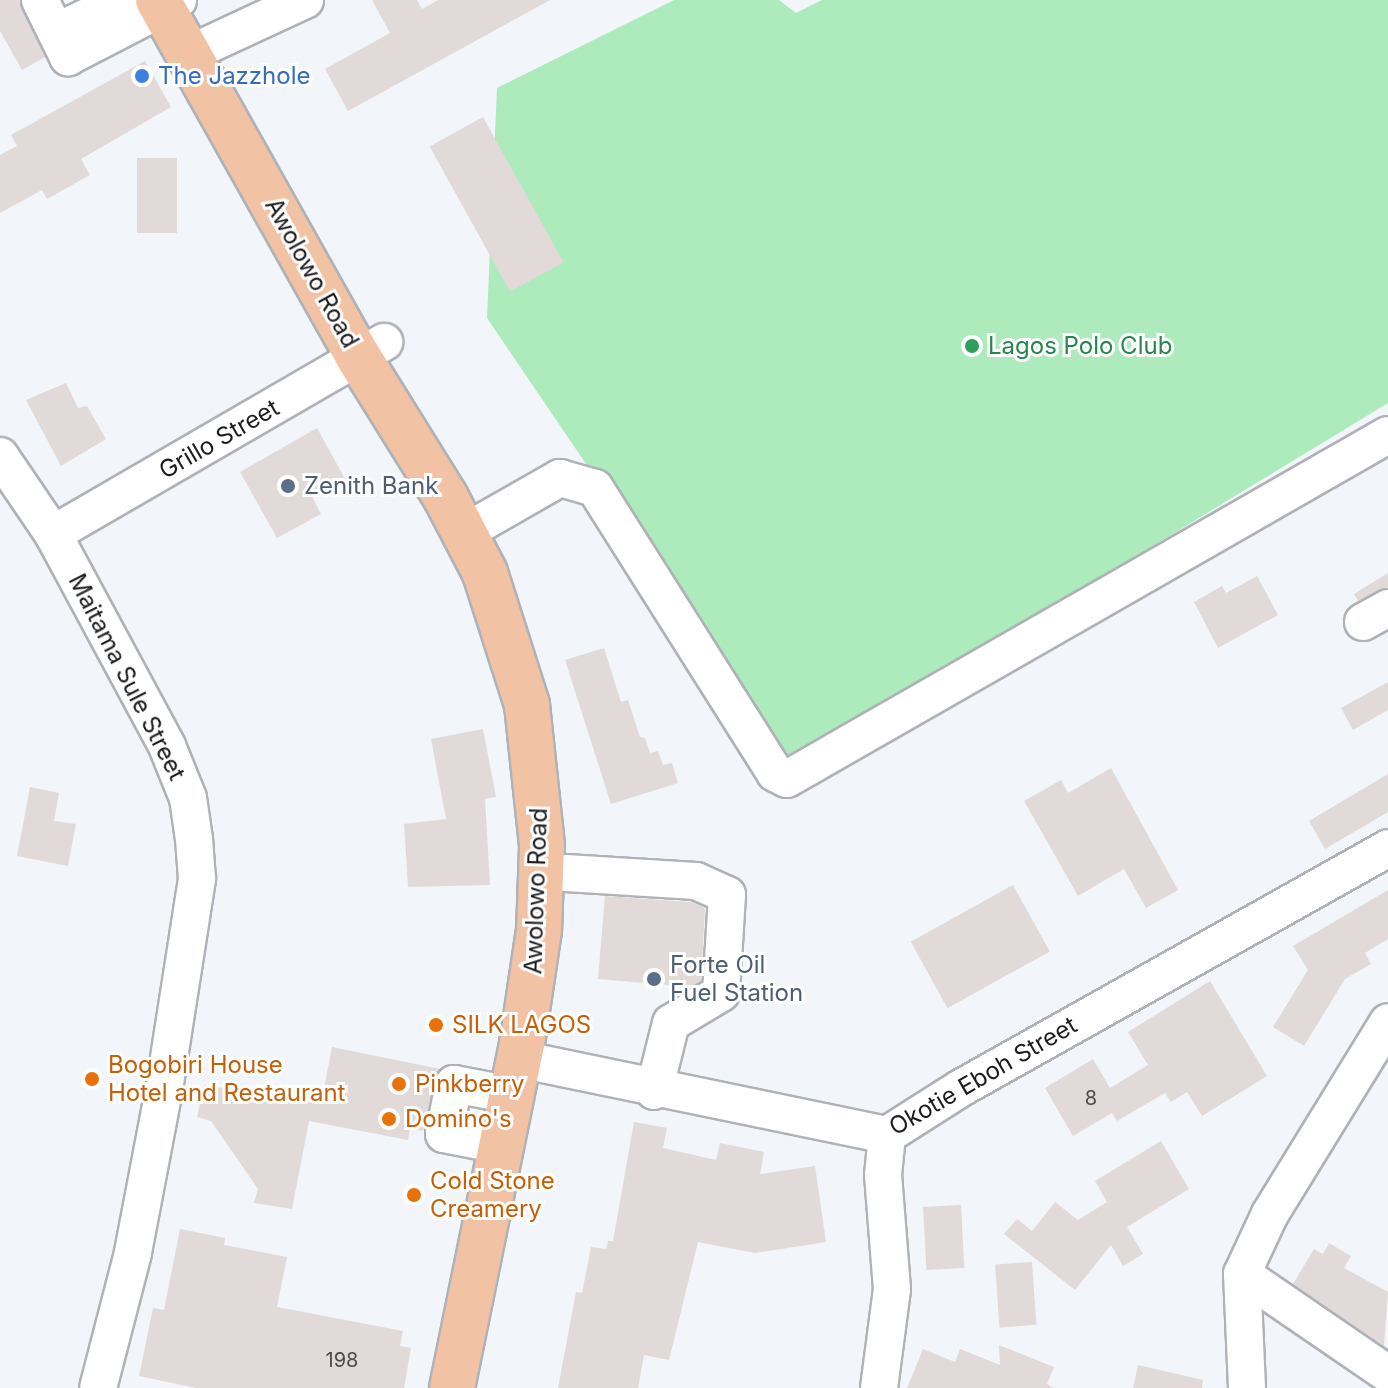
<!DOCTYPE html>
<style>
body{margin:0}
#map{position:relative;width:1388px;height:1388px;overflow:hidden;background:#f2f5fa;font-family:Inter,sans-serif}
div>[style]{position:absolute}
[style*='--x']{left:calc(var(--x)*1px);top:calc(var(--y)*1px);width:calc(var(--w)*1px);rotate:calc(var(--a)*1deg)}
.green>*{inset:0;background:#adeabc}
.building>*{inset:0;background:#e1dad9;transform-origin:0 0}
.roads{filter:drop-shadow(2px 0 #afb2b7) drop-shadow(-2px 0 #afb2b7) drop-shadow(0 2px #afb2b7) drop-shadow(0 -2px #afb2b7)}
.minor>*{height:36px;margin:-18px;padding:0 18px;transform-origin:18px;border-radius:18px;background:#fff}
.major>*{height:44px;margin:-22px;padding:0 22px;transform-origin:22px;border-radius:22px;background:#f2c2a4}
.dots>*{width:22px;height:22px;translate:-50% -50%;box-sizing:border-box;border:4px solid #fff;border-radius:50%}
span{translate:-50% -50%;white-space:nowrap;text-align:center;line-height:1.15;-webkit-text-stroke:6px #fff;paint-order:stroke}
.number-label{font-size:20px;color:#4c4b4c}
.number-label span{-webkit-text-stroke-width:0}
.shop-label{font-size:24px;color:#366cbe}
.left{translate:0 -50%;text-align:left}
.street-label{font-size:24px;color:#1a1b1d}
.leisure-label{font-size:24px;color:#27864d}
.service-label{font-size:24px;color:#4e5e75}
.food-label{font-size:24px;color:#c56008}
</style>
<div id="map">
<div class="green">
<i style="clip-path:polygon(674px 0,779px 0,796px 13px,822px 0,1388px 0,1388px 403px,791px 766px,487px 318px,497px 88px)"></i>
</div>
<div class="building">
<i style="clip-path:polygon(0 0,19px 0,45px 57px,22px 70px,0 31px)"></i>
<i style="clip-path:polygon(372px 0,417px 0,422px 9px,438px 0,550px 0,348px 111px,325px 69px,390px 33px)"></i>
<i style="clip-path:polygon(145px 61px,171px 107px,81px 159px,90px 175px,47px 199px,42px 190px,0 213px,0 155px,17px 146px,11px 135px)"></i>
<i style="left:483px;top:117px;width:166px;height:61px;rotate:61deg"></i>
<i style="left:137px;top:158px;width:40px;height:75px"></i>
<i style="clip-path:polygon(66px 383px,78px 408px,87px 406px,106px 439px,61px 466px,26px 400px)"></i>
<i style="clip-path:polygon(317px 428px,344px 477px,311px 495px,321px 514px,277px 538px,240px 472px)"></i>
<i style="clip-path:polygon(1388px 573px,1388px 587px,1358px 601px,1354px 594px)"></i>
<i style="clip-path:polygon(1257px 576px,1278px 615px,1218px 648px,1194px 602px,1222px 586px,1226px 593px)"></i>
<i style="clip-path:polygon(604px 648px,621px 702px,628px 700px,640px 737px,645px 738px,650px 753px,658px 751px,663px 765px,672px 763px,678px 783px,611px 804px,565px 660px)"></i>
<i style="clip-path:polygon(1388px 682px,1388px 710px,1353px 730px,1341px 708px)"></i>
<i style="clip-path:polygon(483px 729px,496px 797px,485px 799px,490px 885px,408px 887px,404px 824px,446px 819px,431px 739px)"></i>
<i style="clip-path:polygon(1111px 768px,1178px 890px,1146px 908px,1124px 869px,1078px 896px,1024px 801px,1061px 780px,1068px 793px)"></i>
<i style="clip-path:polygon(1388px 774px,1388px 812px,1325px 849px,1309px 821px)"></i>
<i style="clip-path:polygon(30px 787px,59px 793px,54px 821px,76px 824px,68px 866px,17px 856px)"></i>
<i style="left:1013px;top:885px;width:76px;height:117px;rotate:61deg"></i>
<i style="clip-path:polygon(1388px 890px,1388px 939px,1365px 953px,1371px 964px,1345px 979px,1304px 1046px,1273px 1027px,1308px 970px,1293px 946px)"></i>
<i style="clip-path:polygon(605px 896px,691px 902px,705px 908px,701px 981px,691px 987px,598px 979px)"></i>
<i style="clip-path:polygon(1210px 981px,1267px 1076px,1202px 1116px,1187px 1092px,1171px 1102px,1165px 1093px,1117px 1121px,1112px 1113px,1073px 1136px,1045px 1088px,1093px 1059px,1110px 1088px,1148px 1065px,1128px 1032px)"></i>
<i style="clip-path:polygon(332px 1047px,440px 1069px,423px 1131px,410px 1128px,408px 1140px,309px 1121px,292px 1209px,254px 1203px,258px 1189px,211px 1121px,197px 1117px,204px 1085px,321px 1104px)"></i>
<i style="clip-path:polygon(634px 1122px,667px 1128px,663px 1148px,716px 1160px,720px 1143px,764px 1152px,760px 1174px,815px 1166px,826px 1242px,755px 1253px,698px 1242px,669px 1360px,644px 1355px,638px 1388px,558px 1388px,576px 1292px,582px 1293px,591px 1247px,606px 1249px,608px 1241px,613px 1241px)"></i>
<i style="clip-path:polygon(1161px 1141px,1189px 1189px,1127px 1227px,1143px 1254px,1123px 1266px,1111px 1245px,1075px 1290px,1004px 1234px,1017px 1219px,1032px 1231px,1055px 1202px,1078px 1220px,1107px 1202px,1095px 1181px)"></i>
<i style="left:961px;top:1205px;width:63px;height:38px;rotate:87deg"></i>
<i style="clip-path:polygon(180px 1229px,225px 1238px,224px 1245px,287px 1257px,277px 1307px,403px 1331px,400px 1346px,411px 1348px,404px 1388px,196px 1388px,139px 1376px,153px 1308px,164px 1310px)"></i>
<i style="clip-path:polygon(1329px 1243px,1351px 1256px,1344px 1268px,1388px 1292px,1384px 1346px,1293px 1284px,1314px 1249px,1323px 1254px)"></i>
<i style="left:1032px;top:1262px;width:63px;height:37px;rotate:86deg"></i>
<i style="clip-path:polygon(999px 1345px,1054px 1367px,1047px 1384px,1054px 1388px,907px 1388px,923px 1349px,955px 1362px,960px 1349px,1000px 1365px)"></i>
<i style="clip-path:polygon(1138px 1365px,1203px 1380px,1202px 1388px,1133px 1388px)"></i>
</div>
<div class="roads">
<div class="minor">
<i style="--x:40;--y:0;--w:64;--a:63.8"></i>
<i style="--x:68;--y:57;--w:124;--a:-27.4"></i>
<i style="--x:56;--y:32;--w:71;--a:-25.8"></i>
<i style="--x:208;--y:45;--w:107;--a:-24.9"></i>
<i style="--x:0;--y:456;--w:94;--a:55.8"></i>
<i style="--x:53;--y:534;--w:241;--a:61.7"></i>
<i style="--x:167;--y:746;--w:56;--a:68"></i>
<i style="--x:188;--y:798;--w:41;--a:81.7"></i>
<i style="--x:194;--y:839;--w:40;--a:85.7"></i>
<i style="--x:197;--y:879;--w:219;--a:98.9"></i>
<i style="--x:163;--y:1095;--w:161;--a:100.8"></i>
<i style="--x:133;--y:1253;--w:139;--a:104.5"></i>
<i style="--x:481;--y:523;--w:91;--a:-29.7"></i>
<i style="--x:560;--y:478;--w:36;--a:16"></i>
<i style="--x:595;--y:488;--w:337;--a:57.7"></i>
<i style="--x:775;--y:773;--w:13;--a:27"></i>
<i style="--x:787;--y:779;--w:692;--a:-29.79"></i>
<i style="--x:53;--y:534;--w:383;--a:-30.1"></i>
<i style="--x:1363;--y:622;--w:29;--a:-29"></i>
<i style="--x:566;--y:873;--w:130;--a:3.5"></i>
<i style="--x:696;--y:881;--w:34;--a:24"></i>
<i style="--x:727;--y:895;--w:98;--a:93.5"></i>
<i style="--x:721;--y:993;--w:58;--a:149"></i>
<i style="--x:671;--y:1023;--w:70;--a:104"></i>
<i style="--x:519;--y:1059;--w:376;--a:11.7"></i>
<i style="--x:887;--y:1135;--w:88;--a:-32.4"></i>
<i style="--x:961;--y:1088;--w:490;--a:-29.3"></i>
<i style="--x:500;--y:1145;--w:57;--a:-168.9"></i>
<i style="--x:444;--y:1134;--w:51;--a:-78.7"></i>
<i style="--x:454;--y:1084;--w:58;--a:10.9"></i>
<i style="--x:1242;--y:1274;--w:177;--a:34.4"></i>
<i style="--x:879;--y:1388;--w:100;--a:-82.5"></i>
<i style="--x:892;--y:1289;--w:114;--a:-94.5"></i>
<i style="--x:883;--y:1175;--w:40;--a:-84.3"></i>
<i style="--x:1247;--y:1388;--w:114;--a:-92.5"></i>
<i style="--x:1242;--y:1274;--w:66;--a:-65"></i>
<i style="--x:1270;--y:1214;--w:225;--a:-58.4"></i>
</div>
<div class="major">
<i style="--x:158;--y:0;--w:411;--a:60.7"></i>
<i style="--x:359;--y:358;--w:163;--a:58.1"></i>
<i style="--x:445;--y:496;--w:87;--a:62.5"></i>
<i style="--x:485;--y:573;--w:139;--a:72.3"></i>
<i style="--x:527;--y:705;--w:142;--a:83.9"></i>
<i style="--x:542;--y:846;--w:84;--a:92"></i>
<i style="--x:539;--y:930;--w:115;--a:98.5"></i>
<i style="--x:522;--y:1044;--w:351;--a:101.5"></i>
</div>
</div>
<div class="dots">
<i style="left:142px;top:76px;background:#3f7fe0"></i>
<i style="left:972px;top:346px;background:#2e9e5b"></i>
<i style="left:288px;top:486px;background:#5c6f8a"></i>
<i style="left:654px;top:979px;background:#5c6f8a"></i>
<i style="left:436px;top:1025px;background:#e8710a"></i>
<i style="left:92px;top:1079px;background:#e8710a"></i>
<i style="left:399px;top:1084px;background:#e8710a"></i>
<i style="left:389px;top:1119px;background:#e8710a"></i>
<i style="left:414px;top:1195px;background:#e8710a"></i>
</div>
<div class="number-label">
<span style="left:1091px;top:1098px">8</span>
<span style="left:342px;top:1360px">198</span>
</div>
<div class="shop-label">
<span class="left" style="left:158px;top:76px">The Jazzhole</span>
</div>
<div class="street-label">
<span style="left:312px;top:273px;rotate:61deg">Awolowo Road</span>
<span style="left:219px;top:439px;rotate:-30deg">Grillo Street</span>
<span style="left:127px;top:677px;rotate:63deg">Maitama Sule Street</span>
<span style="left:536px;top:891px;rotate:-88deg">Awolowo Road</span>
<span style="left:983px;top:1076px;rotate:-30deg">Okotie Eboh Street</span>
</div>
<div class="leisure-label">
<span class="left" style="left:988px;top:346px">Lagos Polo Club</span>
</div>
<div class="service-label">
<span class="left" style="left:304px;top:486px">Zenith Bank</span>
<span class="left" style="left:670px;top:979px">Forte Oil<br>Fuel Station</span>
</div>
<div class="food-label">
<span class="left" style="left:452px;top:1025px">SILK LAGOS</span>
<span class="left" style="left:108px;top:1079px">Bogobiri House<br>Hotel and Restaurant</span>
<span class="left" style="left:415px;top:1084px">Pinkberry</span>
<span class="left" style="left:405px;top:1119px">Domino's</span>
<span class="left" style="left:430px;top:1195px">Cold Stone<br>Creamery</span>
</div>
</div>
